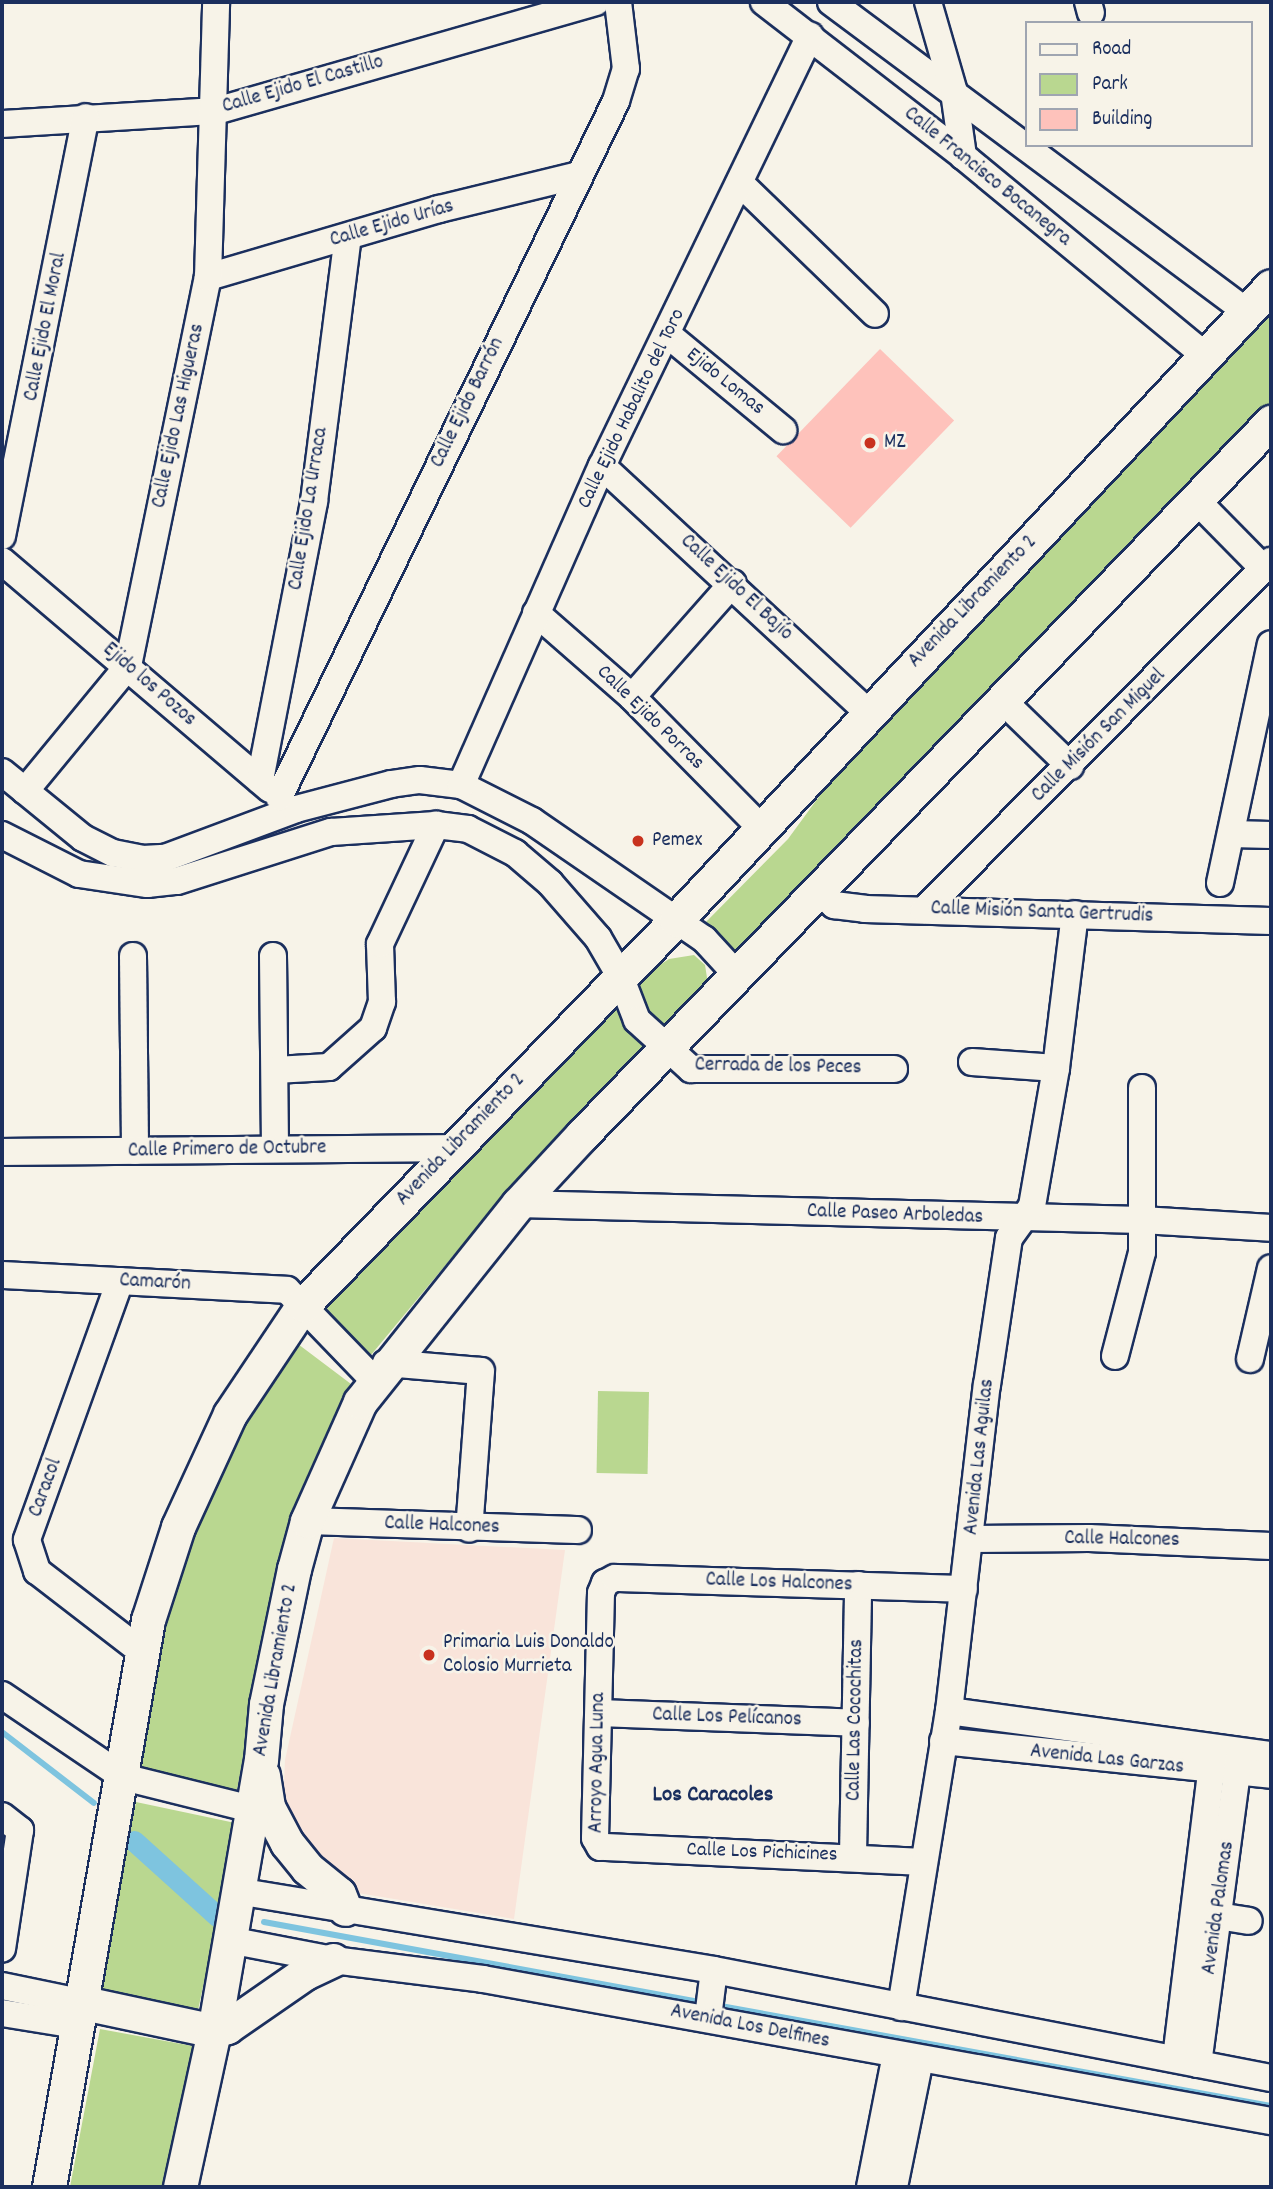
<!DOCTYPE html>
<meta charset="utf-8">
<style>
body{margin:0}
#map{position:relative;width:1273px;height:2189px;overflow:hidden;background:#f7f3e8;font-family:Dekko,sans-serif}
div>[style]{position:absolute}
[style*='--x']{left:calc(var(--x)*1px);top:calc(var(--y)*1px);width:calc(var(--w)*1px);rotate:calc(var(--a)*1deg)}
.built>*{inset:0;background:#f9e4da}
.green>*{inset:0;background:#b9d790;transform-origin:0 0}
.stream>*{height:6px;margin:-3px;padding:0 3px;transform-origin:3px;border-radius:3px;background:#7ec4df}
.canal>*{height:21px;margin:-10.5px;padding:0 10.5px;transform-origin:10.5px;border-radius:10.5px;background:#7ec4df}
.building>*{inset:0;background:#fec2bb;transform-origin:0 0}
.roads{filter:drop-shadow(2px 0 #1b2f5e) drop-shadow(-2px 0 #1b2f5e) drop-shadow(0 2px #1b2f5e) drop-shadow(0 -2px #1b2f5e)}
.minor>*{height:26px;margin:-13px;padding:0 13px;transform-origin:13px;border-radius:13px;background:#f7f3e8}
.major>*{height:33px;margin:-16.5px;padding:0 16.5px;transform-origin:16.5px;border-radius:16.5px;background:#f7f3e8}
.dots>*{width:19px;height:19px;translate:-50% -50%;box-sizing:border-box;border:4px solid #f7f3e8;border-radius:50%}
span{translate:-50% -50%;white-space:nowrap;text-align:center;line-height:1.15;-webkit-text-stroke:5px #f7f3e8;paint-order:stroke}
.street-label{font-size:21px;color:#1b2f5e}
.poi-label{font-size:21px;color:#1b2f5e}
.left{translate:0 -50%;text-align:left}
.neighbourhood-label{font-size:23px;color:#1b2f5e;font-weight:700}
.frame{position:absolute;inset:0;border:4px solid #1b2f5e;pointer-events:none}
.legend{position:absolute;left:1025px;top:21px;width:228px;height:126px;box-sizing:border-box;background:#f7f3e8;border:2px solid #9fa5b1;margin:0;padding:9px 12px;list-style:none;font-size:21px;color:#1b2f5e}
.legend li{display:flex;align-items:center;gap:14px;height:35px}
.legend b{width:35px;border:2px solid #9fa5b1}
</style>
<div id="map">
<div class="built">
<i style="clip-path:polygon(334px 1538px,565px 1550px,514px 1919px,358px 1893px,313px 1856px,283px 1808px,285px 1760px)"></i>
</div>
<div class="green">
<i style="clip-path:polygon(1271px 315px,1271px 414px,738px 958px,702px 926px,788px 839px,826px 787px)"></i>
<i style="clip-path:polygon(694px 955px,705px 965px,708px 984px,673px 1023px,653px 1024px,640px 1014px,637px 988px,647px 973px,669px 959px)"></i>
<i style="clip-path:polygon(620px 994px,651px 1046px,521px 1174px,366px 1361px,320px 1305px)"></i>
<i style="clip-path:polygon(290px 1338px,355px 1387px,327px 1432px,302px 1488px,278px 1580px,235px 1800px,133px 1777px,170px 1578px,210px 1467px)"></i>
<i style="left:598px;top:1391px;width:51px;height:82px;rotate:1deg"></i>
<i style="left:136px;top:1802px;width:104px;height:206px;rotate:12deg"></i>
<i style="clip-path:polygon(100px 2029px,198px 2047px,169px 2187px,70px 2187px)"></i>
</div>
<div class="stream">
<i style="--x:2;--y:1732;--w:116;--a:37.7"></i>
<i style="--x:264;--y:1922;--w:448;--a:10.4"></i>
<i style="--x:715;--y:2005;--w:565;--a:10.3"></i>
</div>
<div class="canal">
<i style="--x:134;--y:1841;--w:113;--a:42.1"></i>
</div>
<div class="building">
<i style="left:880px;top:349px;width:103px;height:149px;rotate:44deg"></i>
</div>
<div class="roads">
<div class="minor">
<i style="--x:764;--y:2;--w:252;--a:37.7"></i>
<i style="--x:963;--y:156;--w:315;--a:39.5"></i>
<i style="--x:831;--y:2;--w:519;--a:36.69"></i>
<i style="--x:928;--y:2;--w:94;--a:73.9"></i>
<i style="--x:954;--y:92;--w:65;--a:82"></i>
<i style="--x:1088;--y:2;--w:11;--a:75"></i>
<i style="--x:2;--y:124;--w:214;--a:-3.5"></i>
<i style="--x:216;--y:111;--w:395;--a:-16"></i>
<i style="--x:742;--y:185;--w:185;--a:44.1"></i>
<i style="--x:208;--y:277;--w:241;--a:-16.4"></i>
<i style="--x:439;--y:209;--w:143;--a:-13.7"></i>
<i style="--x:667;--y:334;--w:151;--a:39.6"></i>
<i style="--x:602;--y:466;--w:362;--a:42.8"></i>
<i style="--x:1195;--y:499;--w:98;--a:45.4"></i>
<i style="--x:2;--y:536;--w:427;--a:-78.7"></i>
<i style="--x:2;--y:561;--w:352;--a:40.4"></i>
<i style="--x:536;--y:613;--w:128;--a:41.2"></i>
<i style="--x:632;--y:697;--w:182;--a:45.4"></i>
<i style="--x:632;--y:697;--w:152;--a:-48.5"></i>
<i style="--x:1002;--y:700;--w:95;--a:44.1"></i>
<i style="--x:2;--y:772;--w:104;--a:39.2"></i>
<i style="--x:83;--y:838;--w:34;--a:27"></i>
<i style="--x:113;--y:853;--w:31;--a:11"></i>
<i style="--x:143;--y:859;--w:22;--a:-3"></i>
<i style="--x:165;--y:858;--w:140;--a:-20.5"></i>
<i style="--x:296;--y:809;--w:98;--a:-14.7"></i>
<i style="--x:391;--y:784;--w:29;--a:-8"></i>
<i style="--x:420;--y:780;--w:41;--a:7"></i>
<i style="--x:461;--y:785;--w:80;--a:26.9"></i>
<i style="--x:532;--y:821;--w:209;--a:34.5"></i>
<i style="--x:704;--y:939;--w:52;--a:47.4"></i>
<i style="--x:260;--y:780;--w:284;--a:-79"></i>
<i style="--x:314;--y:501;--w:266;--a:-82.7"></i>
<i style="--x:461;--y:785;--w:349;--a:-66.2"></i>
<i style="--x:602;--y:466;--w:478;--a:-64.2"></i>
<i style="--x:25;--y:791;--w:162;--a:-50.5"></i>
<i style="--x:128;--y:666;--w:397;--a:-78.4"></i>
<i style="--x:208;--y:277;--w:275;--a:-88.3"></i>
<i style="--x:279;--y:797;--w:773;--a:-64.16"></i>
<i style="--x:616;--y:101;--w:34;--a:-73"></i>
<i style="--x:626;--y:69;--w:67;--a:-96.8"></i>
<i style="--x:1231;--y:834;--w:40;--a:1.4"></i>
<i style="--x:2;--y:835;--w:86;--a:26.9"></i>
<i style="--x:79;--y:874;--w:69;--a:8.4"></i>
<i style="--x:147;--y:884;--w:30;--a:-6"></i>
<i style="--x:177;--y:881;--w:162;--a:-17.7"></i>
<i style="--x:331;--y:832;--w:105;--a:-3.8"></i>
<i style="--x:436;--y:825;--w:32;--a:7"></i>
<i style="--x:468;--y:829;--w:53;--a:27.1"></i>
<i style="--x:515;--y:853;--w:46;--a:40.6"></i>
<i style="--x:550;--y:883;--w:73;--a:48.9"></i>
<i style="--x:598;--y:938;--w:44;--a:59.9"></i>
<i style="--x:620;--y:976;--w:47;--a:68.9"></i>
<i style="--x:637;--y:1020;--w:73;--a:42.2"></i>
<i style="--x:691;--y:1069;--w:203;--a:0"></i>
<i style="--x:1220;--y:883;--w:244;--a:-78"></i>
<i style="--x:819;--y:891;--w:21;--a:43"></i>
<i style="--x:834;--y:905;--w:31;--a:7"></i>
<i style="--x:865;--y:909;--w:406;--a:1.7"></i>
<i style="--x:924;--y:910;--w:492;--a:-45.2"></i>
<i style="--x:133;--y:956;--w:195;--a:89.4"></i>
<i style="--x:273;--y:956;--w:193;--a:89.4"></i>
<i style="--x:972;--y:1062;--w:84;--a:4.1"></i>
<i style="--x:275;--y:1070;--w:54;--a:-3.2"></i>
<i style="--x:329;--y:1067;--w:59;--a:-41.6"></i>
<i style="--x:373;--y:1028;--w:28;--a:-71"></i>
<i style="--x:382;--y:1002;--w:58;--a:-92"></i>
<i style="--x:380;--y:944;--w:132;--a:-64.8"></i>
<i style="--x:2;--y:1152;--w:450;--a:-0.5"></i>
<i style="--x:518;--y:1204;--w:624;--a:1.47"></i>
<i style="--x:1142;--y:1220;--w:129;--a:3.5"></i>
<i style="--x:2;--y:1275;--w:285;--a:3"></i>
<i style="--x:287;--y:1290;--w:127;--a:46"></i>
<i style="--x:120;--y:1281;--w:275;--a:109.8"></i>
<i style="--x:27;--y:1540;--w:33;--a:72"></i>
<i style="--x:37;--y:1571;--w:133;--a:37.6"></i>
<i style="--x:1115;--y:1356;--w:107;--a:-75.4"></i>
<i style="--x:1142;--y:1252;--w:164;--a:-90"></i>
<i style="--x:1250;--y:1359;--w:93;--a:-77"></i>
<i style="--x:386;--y:1363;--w:95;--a:4.8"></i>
<i style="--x:481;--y:1371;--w:158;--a:94.3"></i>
<i style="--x:307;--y:1521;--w:271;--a:1.9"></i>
<i style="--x:972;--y:1539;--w:117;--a:-0.5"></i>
<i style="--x:1089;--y:1538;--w:182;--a:2.5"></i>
<i style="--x:2;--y:1695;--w:146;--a:34.1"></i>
<i style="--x:123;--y:1777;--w:132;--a:14"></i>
<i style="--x:949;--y:1711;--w:325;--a:7.8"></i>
<i style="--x:599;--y:1713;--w:257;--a:2.2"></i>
<i style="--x:943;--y:1741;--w:330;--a:5.9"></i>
<i style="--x:2;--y:1816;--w:23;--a:38"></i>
<i style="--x:20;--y:1830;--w:120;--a:98.6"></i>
<i style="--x:853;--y:1855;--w:270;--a:-88.9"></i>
<i style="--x:924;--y:1862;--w:324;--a:-177.3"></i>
<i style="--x:600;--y:1847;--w:10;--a:-119"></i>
<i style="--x:595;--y:1838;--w:245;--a:-88.6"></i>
<i style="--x:601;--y:1593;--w:11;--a:-68"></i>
<i style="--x:605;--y:1583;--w:11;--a:-27"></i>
<i style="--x:615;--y:1578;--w:349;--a:1.8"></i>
<i style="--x:237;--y:1891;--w:483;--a:9.4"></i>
<i style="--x:714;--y:1970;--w:567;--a:10.97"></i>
<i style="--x:1218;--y:1916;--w:31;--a:9"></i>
<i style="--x:229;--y:1940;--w:106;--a:10.9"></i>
<i style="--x:333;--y:1960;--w:151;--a:7.2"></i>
<i style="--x:483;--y:1979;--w:801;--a:10.22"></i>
<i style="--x:2;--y:1986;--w:79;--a:11.7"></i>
<i style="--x:901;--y:2007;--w:300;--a:-80.8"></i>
<i style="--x:949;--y:1711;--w:328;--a:-83.4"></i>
<i style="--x:987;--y:1385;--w:149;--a:-81.5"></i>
<i style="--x:1009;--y:1238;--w:39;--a:-54"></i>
<i style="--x:1032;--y:1206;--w:140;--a:-80.1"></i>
<i style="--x:1056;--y:1068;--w:155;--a:-83"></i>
<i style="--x:2;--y:2013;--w:75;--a:9.2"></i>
<i style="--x:708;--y:2018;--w:48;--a:-82.9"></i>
<i style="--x:1176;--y:2058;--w:305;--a:-83"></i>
<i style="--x:1198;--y:2064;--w:310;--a:-82.4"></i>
<i style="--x:870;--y:2187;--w:135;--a:-78.9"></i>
<i style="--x:894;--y:2187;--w:131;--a:-78.5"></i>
</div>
<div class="major">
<i style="--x:263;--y:1775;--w:32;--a:81"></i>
<i style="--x:268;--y:1807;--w:41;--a:62.2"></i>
<i style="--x:287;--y:1843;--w:32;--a:51"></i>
<i style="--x:307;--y:1868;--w:41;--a:39.1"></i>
<i style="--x:339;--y:1894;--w:16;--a:68"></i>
<i style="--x:79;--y:2002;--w:138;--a:12.1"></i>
<i style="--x:214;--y:2031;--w:14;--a:-17"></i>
<i style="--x:227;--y:2027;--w:95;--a:-34.7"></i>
<i style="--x:305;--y:1973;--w:31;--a:-25"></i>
<i style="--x:49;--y:2187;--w:576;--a:-80.1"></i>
<i style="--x:148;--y:1620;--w:98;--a:-72.1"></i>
<i style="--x:178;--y:1527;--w:124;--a:-65.3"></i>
<i style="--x:230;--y:1414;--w:131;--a:-56.2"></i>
<i style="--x:303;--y:1305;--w:536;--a:-45.91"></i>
<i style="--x:676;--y:920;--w:869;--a:-46.82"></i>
<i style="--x:180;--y:2187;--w:160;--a:-77.7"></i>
<i style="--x:214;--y:2031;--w:275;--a:-80.2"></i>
<i style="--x:261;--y:1760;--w:56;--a:-84.9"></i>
<i style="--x:266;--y:1704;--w:138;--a:-78.3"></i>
<i style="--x:294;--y:1569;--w:50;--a:-74.8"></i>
<i style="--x:307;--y:1521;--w:130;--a:-66"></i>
<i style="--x:360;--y:1402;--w:253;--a:-51.4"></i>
<i style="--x:518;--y:1204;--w:94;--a:-47.2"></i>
<i style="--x:582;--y:1135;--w:992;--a:-45.98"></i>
</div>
</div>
<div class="dots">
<i style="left:870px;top:443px;background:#c8321e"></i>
<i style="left:638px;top:841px;background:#c8321e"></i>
<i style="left:429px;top:1655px;background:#c8321e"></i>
</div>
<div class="street-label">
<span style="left:303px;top:85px;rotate:-16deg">Calle Ejido El Castillo</span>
<span style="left:987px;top:177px;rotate:39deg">Calle Francisco Bocanegra</span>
<span style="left:392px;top:224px;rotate:-16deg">Calle Ejido Urías</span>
<span style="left:46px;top:327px;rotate:-79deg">Calle Ejido El Moral</span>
<span style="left:725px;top:382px;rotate:39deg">Ejido Lomas</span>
<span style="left:468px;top:403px;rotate:-64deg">Calle Ejido Barrón</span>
<span style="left:632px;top:409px;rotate:-64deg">Calle Ejido Habalito del Toro</span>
<span style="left:179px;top:416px;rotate:-78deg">Calle Ejido Las Higueras</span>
<span style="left:309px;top:509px;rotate:-81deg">Calle Ejido La Urraca</span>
<span style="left:736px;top:588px;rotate:43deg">Calle Ejido El Bajío</span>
<span style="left:973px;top:602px;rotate:-46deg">Avenida Libramiento 2</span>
<span style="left:149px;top:685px;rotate:41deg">Ejido los Pozos</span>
<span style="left:650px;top:718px;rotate:44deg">Calle Ejido Porras</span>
<span style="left:1099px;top:736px;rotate:-45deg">Calle Misión San Miguel</span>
<span style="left:1042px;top:913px;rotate:2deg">Calle Misión Santa Gertrudis</span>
<span style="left:778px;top:1067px;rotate:1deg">Cerrada de los Peces</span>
<span style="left:461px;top:1140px;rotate:-46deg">Avenida Libramiento 2</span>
<span style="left:227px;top:1150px;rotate:-1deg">Calle Primero de Octubre</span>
<span style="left:895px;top:1215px;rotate:2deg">Calle Paseo Arboledas</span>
<span style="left:155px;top:1283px;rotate:3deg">Camarón</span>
<span style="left:980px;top:1457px;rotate:-84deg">Avenida Las Aguilas</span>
<span style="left:46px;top:1488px;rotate:-70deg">Caracol</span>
<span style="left:442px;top:1526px;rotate:2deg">Calle Halcones</span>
<span style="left:1122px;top:1540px;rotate:1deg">Calle Halcones</span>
<span style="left:779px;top:1583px;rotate:2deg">Calle Los Halcones</span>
<span style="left:276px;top:1670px;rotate:-80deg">Avenida Libramiento 2</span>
<span style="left:727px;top:1718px;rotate:2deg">Calle Los Pelícanos</span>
<span style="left:856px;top:1720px;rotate:-89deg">Calle Las Cocochitas</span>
<span style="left:1107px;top:1760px;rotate:6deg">Avenida Las Garzas</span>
<span style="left:598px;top:1763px;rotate:-89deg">Arroyo Agua Luna</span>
<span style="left:762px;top:1853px;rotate:2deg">Calle Los Pichicines</span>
<span style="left:1219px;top:1908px;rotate:-82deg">Avenida Palomas</span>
<span style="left:750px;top:2027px;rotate:11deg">Avenida Los Delfines</span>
</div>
<div class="poi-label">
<span class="left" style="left:884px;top:443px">MZ</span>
<span class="left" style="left:652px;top:841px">Pemex</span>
<span class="left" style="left:443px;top:1655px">Primaria Luis Donaldo<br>Colosio Murrieta</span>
</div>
<div class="neighbourhood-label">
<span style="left:713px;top:1796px">Los Caracoles</span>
</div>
<div class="frame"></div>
<ul class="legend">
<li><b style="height:9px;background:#f7f3e8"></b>Road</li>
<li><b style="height:19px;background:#b9d790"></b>Park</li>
<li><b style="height:19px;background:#fec2bb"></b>Building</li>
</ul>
</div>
